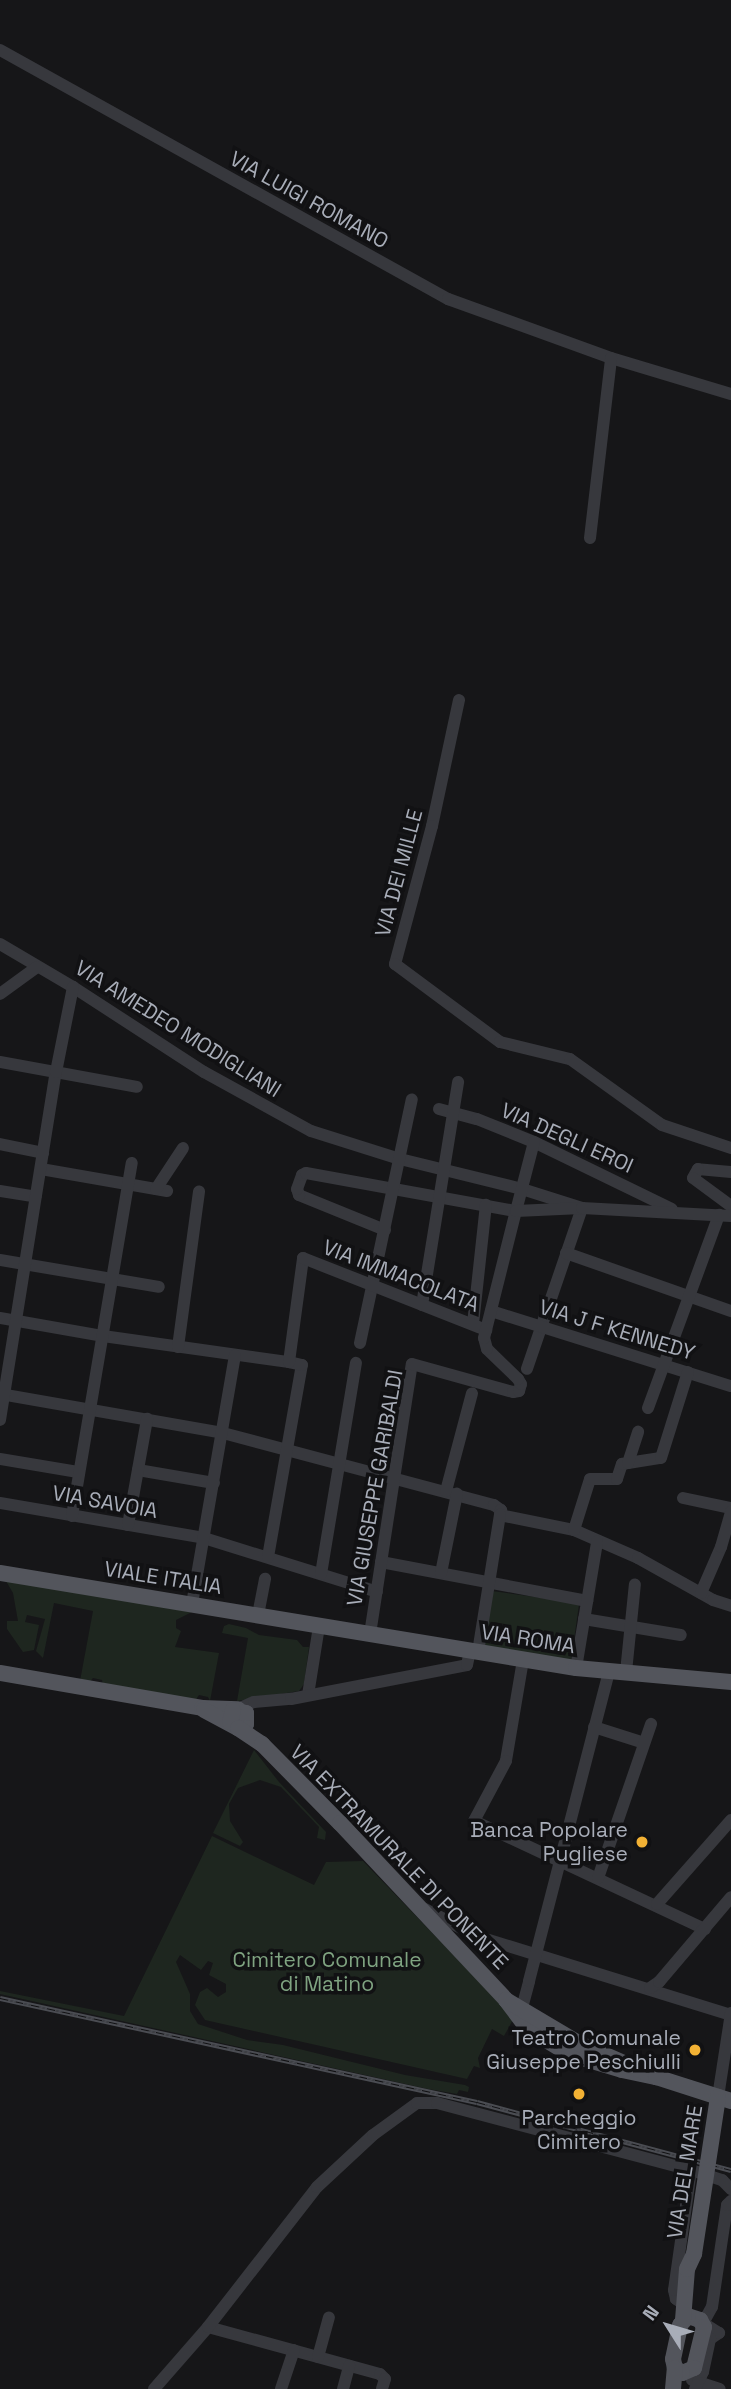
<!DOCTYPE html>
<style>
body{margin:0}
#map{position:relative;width:731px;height:2389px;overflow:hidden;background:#161618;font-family:"Space Grotesk",sans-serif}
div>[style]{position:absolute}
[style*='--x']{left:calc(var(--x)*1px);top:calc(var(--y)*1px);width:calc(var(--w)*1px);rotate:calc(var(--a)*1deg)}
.green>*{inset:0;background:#1e261f;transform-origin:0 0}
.minor>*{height:12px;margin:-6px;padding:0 6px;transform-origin:6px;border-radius:6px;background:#37383d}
.major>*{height:16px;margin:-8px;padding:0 8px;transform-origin:8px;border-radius:8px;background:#53555c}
.rail>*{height:5px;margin-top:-2.5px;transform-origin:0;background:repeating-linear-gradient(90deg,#111113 0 8px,#4a4c52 0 16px);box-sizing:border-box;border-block:2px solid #4a4c52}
.major-bridge>*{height:16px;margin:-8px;padding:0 8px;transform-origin:8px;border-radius:8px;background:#53555c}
.dots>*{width:19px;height:19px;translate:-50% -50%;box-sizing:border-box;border:4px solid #111113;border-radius:50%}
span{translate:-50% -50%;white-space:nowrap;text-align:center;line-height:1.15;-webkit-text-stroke:7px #111113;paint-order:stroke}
.street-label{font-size:21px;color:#a8adb8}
.poi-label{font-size:21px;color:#a8adb8}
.right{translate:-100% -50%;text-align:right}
.park-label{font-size:21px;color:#7fa381}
.north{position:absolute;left:633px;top:2291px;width:70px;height:70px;-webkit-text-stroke:5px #111113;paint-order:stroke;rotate:307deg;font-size:19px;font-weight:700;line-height:28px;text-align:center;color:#a8adb8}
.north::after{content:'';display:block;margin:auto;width:24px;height:32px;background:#a8adb8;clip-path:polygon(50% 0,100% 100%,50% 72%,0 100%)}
</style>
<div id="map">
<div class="green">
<i style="clip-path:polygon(6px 1581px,192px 1612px,176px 1620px,176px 1628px,181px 1631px,175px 1647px,219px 1653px,210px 1701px,208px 1697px,199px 1695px,195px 1701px,103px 1686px,102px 1680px,93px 1678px,89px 1683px,80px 1681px,93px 1611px,54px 1603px,43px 1658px,36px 1651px,45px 1619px,27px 1615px,25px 1622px,39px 1625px,34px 1650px,23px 1652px,7px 1629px,7px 1621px,18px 1621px,13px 1593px)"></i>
<i style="left:492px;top:1591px;width:88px;height:58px;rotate:8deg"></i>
<i style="clip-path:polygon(229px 1624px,246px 1628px,259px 1635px,297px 1640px,303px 1647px,309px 1647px,304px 1684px,299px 1691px,237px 1701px,248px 1638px,222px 1633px,224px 1626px)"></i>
<i style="clip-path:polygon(254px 1750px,279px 1782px,326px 1832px,325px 1840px,317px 1838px,319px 1827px,281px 1787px,260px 1780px,238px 1788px,229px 1804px,230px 1821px,243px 1842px,240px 1846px,213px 1833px)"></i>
<i style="clip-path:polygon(212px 1836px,314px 1885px,326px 1862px,363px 1861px,514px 2018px,504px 2036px,492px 2029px,478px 2058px,480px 2068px,474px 2066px,467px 2079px,205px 2020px,195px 2005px,200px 1992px,207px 1988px,218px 1997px,226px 1992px,226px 1984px,209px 1975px,213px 1963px,208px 1961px,201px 1970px,180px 1955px,176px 1962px,190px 1994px,190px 2011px,198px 2024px,247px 2040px,283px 2045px,405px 2075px,465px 2085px,469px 2087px,468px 2092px,459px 2090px,457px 2094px,428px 2089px,0 1994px,0 1991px,124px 2016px)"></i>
</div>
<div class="minor">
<i style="--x:0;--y:50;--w:513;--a:29.07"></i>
<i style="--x:448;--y:299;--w:173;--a:19.9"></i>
<i style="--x:611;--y:358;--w:125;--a:16.7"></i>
<i style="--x:590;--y:538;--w:181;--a:-83.3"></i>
<i style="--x:459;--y:700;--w:129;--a:102.1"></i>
<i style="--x:432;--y:826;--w:143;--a:105"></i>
<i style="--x:395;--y:964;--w:131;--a:36.6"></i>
<i style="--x:500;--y:1042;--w:72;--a:13.7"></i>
<i style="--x:570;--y:1059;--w:113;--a:35.7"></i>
<i style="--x:662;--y:1125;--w:73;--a:18.4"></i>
<i style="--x:0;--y:944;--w:85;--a:30.5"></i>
<i style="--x:73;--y:987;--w:156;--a:33"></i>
<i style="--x:204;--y:1072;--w:122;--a:28.9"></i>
<i style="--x:311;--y:1131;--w:93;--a:17.5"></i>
<i style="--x:400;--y:1159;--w:126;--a:13.8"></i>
<i style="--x:522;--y:1189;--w:63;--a:17.6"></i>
<i style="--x:582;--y:1208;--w:170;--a:108.9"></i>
<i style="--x:0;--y:994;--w:46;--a:-36.1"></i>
<i style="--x:0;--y:1062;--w:139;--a:10.3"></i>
<i style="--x:439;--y:1109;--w:39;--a:15"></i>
<i style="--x:477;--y:1119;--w:61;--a:22"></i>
<i style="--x:534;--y:1142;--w:153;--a:25.9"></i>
<i style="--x:0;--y:1144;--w:44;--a:11.8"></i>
<i style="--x:41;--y:1169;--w:128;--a:9.9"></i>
<i style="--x:731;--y:1172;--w:33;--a:-175"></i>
<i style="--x:698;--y:1169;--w:10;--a:119"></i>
<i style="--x:693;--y:1178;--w:47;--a:36.4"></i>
<i style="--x:156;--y:1189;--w:49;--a:-56.6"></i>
<i style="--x:0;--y:1191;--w:36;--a:9"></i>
<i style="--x:385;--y:1230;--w:93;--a:-157.9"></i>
<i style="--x:299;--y:1195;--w:6;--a:-108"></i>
<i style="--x:297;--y:1189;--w:15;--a:-70"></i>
<i style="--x:302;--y:1175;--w:4;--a:-27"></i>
<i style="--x:306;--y:1173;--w:213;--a:10.3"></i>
<i style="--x:516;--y:1211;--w:71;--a:-75.4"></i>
<i style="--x:566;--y:1253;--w:175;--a:19.4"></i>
<i style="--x:0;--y:1260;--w:161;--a:9.6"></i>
<i style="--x:422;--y:1305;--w:226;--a:-80.8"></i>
<i style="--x:491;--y:1311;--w:251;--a:17.4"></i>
<i style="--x:0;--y:1318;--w:105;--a:9.9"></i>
<i style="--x:103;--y:1336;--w:188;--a:8"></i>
<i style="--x:473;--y:1324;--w:120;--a:-83.8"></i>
<i style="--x:360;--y:1343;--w:249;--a:-78"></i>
<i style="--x:178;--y:1347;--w:157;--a:-82.3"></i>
<i style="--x:0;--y:1394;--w:226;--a:9.9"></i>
<i style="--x:223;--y:1433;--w:280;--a:14.9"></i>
<i style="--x:494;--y:1505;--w:9;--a:36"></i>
<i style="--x:501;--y:1510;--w:5;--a:101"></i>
<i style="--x:648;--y:1408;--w:206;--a:-69.8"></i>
<i style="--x:0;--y:1420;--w:352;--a:-80.9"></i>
<i style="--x:56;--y:1072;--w:87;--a:-78.7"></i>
<i style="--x:0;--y:1459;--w:79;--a:9.5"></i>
<i style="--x:628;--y:1463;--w:33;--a:-9"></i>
<i style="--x:661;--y:1458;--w:90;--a:-72.6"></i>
<i style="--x:138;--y:1470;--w:77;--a:9.7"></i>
<i style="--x:446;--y:1491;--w:101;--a:-75.1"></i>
<i style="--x:683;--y:1498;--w:49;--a:11.8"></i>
<i style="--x:0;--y:1503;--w:207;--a:9.7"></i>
<i style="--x:204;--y:1538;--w:181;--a:17.3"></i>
<i style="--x:500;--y:1515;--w:76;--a:11.5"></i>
<i style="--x:574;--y:1530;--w:70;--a:23.6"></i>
<i style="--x:638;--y:1558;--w:86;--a:29.2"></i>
<i style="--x:713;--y:1600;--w:19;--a:18"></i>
<i style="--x:72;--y:1516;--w:358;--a:-80.4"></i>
<i style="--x:128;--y:1525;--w:108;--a:-79.8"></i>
<i style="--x:574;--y:1530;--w:53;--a:-72.6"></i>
<i style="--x:590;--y:1479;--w:27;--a:0"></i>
<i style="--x:617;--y:1479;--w:16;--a:-72"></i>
<i style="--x:622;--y:1464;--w:6;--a:-9"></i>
<i style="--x:628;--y:1463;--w:33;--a:-72"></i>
<i style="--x:268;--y:1557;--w:195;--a:-80"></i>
<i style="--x:302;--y:1365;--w:13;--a:-167"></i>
<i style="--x:289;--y:1362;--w:105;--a:-82.3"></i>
<i style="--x:303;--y:1258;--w:197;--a:21.5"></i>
<i style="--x:381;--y:1562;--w:210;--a:10.7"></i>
<i style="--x:441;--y:1573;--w:81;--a:-78.6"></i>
<i style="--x:321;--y:1574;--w:214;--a:-80.6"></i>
<i style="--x:701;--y:1593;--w:50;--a:-66.5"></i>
<i style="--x:721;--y:1547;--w:37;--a:-74"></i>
<i style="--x:192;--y:1604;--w:252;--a:-80.2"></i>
<i style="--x:258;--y:1615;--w:37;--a:-79"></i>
<i style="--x:584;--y:1619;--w:98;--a:9.4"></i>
<i style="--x:370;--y:1634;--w:273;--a:-81.2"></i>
<i style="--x:412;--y:1364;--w:105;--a:15.5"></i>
<i style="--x:513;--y:1392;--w:6;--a:-9"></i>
<i style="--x:519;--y:1391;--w:7;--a:-74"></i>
<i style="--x:521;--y:1384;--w:6;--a:-121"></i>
<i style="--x:518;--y:1379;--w:43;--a:-135.9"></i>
<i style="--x:487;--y:1349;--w:11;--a:-105"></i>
<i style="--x:484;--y:1338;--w:131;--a:-75.9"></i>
<i style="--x:516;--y:1211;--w:66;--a:-2.6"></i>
<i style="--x:582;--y:1208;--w:149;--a:3.1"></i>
<i style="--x:478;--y:1652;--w:139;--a:-80.9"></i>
<i style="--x:523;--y:1660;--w:102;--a:99.6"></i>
<i style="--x:506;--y:1761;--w:68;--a:118.1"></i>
<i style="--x:474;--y:1821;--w:255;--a:25.1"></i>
<i style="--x:576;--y:1668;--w:128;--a:-80.5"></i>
<i style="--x:626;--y:1672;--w:88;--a:-84.2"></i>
<i style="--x:308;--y:1695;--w:70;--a:-80.9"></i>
<i style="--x:238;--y:1709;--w:17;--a:-24"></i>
<i style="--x:254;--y:1702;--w:37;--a:-5"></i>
<i style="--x:291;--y:1699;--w:179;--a:-10.9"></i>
<i style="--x:467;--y:1665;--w:14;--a:-78"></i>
<i style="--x:594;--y:1727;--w:52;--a:17.7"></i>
<i style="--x:598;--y:1878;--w:163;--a:-71"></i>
<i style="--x:657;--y:1904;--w:112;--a:-48.6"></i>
<i style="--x:425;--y:1909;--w:58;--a:27.9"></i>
<i style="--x:476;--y:1936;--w:267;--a:17.2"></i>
<i style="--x:650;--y:1988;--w:11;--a:-34"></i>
<i style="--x:659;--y:1982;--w:111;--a:-49.7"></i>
<i style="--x:516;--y:2013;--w:8;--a:-40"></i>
<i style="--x:522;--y:2008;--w:28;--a:-75"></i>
<i style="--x:529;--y:1981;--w:320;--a:-75.5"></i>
<i style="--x:718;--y:2097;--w:85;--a:-81.2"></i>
<i style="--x:683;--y:2304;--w:9;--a:-144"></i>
<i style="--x:676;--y:2299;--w:9;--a:-103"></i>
<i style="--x:674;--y:2290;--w:121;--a:-81.9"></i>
<i style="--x:208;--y:2327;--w:178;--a:15.3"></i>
<i style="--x:380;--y:2374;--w:7;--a:45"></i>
<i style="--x:385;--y:2379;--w:10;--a:107"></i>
<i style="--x:701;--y:2340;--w:9;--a:-6"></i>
<i style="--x:710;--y:2339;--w:11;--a:-34"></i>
<i style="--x:719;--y:2333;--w:19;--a:-148"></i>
<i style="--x:703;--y:2323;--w:18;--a:-61"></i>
<i style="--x:712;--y:2307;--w:103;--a:-81.6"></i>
<i style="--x:727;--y:2205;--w:6;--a:-45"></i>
<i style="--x:318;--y:2357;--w:41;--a:-74.6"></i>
<i style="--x:692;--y:2380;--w:29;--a:18"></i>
<i style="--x:154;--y:2389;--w:82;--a:-48.9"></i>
<i style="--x:208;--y:2327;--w:177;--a:-52.1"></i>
<i style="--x:317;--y:2187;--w:76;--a:-42.9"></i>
<i style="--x:373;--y:2135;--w:54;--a:-36"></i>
<i style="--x:417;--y:2103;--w:20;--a:0"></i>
<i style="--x:437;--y:2103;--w:263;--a:14.8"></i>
<i style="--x:691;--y:2170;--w:33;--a:18"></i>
<i style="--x:722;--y:2180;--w:13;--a:45"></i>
<i style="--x:281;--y:2389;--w:41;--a:-71.6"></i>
<i style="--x:343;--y:2389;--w:24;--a:-75"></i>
<i style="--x:695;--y:2389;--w:19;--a:-65"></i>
<i style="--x:703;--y:2372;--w:34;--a:-78"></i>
</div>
<div class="major">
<i style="--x:0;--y:1573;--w:584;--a:9.37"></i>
<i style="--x:576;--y:1668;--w:156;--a:5.2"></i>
<i style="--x:0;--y:1673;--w:205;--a:9.8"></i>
<i style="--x:202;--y:1708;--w:36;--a:2"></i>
<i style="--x:204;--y:1710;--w:38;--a:28"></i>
<i style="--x:238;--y:1728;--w:9;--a:-27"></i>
<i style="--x:246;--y:1724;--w:11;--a:-90"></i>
<i style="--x:246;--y:1713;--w:13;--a:-167"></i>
<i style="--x:233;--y:1710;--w:13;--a:103"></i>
<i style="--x:238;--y:1728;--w:29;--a:34"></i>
<i style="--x:262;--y:1744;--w:111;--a:45.4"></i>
<i style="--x:340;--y:1823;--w:243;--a:46.8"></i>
<i style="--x:506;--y:2000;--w:36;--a:53"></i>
<i style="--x:528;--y:2029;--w:48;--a:31.4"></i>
<i style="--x:569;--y:2054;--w:55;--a:16.8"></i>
<i style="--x:622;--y:2070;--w:35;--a:12"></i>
<i style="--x:656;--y:2077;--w:83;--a:-156.5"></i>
<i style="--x:580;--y:2044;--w:86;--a:-149.3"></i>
<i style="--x:656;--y:2077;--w:79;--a:17.7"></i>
<i style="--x:688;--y:2316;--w:13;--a:18"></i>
<i style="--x:700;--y:2320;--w:8;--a:60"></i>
<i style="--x:704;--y:2327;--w:42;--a:103.7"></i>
<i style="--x:694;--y:2368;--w:13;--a:157"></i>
<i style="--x:682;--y:2373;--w:9;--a:-144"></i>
<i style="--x:675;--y:2368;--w:9;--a:-103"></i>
<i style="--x:673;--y:2359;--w:35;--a:-78"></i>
<i style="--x:680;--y:2325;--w:12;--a:-48"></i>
<i style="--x:683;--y:2320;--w:51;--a:-85.5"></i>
<i style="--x:687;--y:2269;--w:17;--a:-65"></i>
<i style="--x:673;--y:2389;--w:21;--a:-85"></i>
</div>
<div class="rail">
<i style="--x:0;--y:1998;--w:488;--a:12.3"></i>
<i style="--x:477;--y:2102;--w:263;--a:15"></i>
</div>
<div class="major-bridge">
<i style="--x:694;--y:2254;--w:159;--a:-81.3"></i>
</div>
<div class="dots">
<i style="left:642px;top:1842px;background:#f2b134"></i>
<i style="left:695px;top:2050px;background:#f2b134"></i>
<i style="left:579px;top:2094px;background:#f2b134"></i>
</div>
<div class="street-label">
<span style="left:309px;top:200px;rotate:29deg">VIA LUIGI ROMANO</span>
<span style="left:399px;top:873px;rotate:-75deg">VIA DEI MILLE</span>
<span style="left:178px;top:1029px;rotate:32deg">VIA AMEDEO MODIGLIANI</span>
<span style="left:567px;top:1138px;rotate:24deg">VIA DEGLI EROI</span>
<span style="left:401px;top:1276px;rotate:21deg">VIA IMMACOLATA</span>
<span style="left:617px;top:1330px;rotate:17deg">VIA J F KENNEDY</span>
<span style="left:375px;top:1488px;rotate:-80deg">VIA GIUSEPPE GARIBALDI</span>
<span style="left:105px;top:1502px;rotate:10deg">VIA SAVOIA</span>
<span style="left:163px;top:1578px;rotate:9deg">VIALE ITALIA</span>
<span style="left:528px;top:1639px;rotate:9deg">VIA ROMA</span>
<span style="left:399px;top:1857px;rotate:46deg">VIA EXTRAMURALE DI PONENTE</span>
<span style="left:685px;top:2172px;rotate:-81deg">VIA DEL MARE</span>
</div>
<div class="poi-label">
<span class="right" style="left:628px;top:1842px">Banca Popolare<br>Pugliese</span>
<span class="right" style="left:681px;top:2050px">Teatro Comunale<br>Giuseppe Peschiulli</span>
<span style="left:579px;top:2130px">Parcheggio<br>Cimitero</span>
</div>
<div class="park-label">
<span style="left:327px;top:1972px">Cimitero Comunale<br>di Matino</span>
</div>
<div class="north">N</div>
</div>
